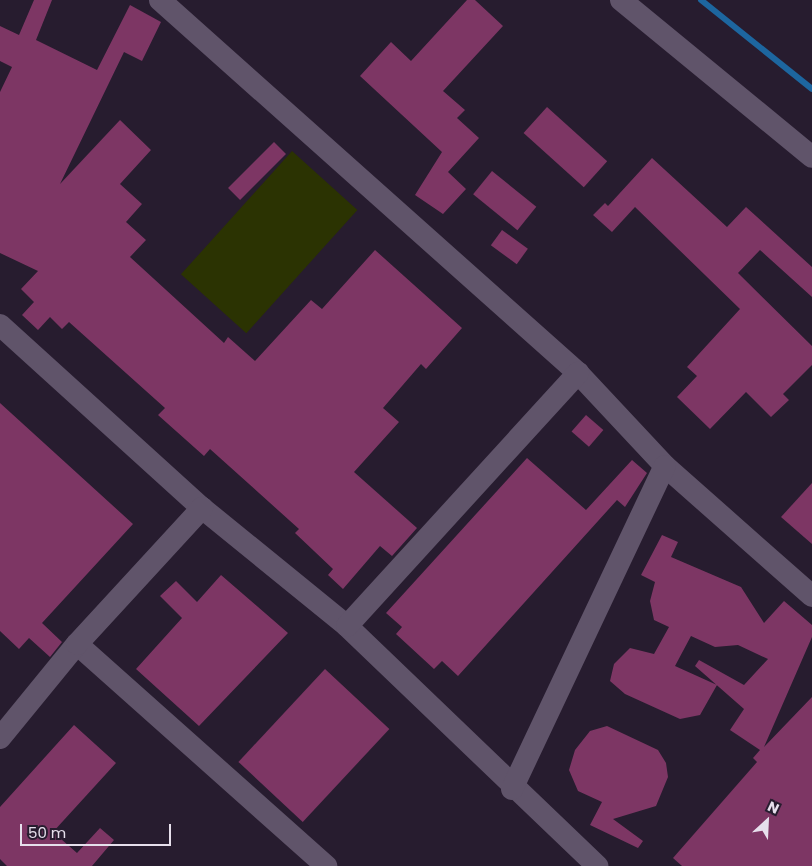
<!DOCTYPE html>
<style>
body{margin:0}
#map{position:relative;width:812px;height:866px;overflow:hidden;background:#271c2f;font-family:Poppins,sans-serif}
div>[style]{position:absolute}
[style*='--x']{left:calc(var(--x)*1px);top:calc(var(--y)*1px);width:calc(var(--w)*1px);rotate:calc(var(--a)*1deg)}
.green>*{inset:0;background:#2b3302;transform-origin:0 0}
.stream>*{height:6px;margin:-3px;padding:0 3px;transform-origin:3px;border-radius:3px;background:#1d669f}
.building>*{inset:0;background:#7d3664;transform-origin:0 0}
.minor>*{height:22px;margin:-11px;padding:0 11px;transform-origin:11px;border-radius:11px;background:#60546a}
span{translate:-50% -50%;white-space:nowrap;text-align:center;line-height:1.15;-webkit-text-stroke:4px #271c2f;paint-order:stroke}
.north{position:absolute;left:742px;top:796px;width:50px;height:50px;-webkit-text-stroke:4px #271c2f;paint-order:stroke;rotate:25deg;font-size:14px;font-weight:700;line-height:20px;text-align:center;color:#e6dfec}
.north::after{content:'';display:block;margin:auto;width:18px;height:22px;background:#e6dfec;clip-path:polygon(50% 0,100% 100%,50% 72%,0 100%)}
.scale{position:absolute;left:20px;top:824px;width:151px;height:22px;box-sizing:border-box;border:2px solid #e6dfec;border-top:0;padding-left:6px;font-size:15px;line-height:18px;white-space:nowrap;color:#e6dfec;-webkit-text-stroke:4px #271c2f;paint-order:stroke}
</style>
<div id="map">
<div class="green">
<i style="left:292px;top:151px;width:88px;height:166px;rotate:42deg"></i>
</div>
<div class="stream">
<i style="--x:701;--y:0;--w:142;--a:38.7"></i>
</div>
<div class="building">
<i style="clip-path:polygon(34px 0,52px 0,36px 40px,97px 70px,130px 5px,161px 22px,142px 61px,124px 52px,60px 184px,120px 120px,151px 150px,120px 184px,142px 204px,126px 222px,146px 240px,130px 257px,224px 343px,228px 337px,255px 361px,311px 300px,322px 309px,375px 250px,462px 328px,426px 369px,421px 364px,383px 408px,399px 422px,354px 472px,417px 528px,392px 556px,380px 546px,343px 589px,328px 575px,333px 569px,295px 533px,299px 529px,210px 449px,204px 456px,158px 415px,165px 408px,69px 322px,62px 329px,50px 317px,38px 330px,22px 315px,34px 302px,21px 289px,38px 271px,0 253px,0 92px,12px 67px,0 61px,0 26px,19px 35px)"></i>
<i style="clip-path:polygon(467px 0,475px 0,503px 26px,443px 91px,465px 110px,457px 118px,479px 138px,448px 172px,466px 189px,443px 214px,415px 195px,442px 152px,360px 76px,391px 42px,411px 61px)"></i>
<i style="left:547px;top:107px;width:81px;height:35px;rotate:42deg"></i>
<i style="left:274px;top:142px;width:17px;height:65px;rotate:45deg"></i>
<i style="clip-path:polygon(652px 158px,727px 227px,746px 207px,812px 267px,812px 297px,760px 250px,738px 273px,812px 346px,812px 365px,783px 394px,789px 400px,771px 417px,746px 392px,710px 429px,677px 397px,697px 376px,687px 367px,740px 309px,635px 207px,612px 232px,593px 215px,605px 203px,608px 206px)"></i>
<i style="left:492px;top:171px;width:57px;height:30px;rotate:39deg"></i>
<i style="left:502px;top:230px;width:32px;height:19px;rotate:36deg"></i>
<i style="clip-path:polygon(0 403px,133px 524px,42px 623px,62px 642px,50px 657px,29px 638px,19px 649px,0 631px)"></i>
<i style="left:586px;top:415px;width:23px;height:22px;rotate:41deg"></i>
<i style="clip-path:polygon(527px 458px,586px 510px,632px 460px,647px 473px,625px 507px,617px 500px,458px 676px,442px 661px,434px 669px,396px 634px,402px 627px,386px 613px)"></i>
<i style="clip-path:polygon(812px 483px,812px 544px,781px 517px)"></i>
<i style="clip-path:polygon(662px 535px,678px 542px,671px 557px,741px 587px,764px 623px,784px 601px,812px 625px,812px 637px,764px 747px,812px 697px,812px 866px,682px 866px,673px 858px,757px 762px,753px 758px,760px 750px,730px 730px,744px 709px,695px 666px,699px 660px,744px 685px,768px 659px,738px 645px,715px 647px,691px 636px,675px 666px,717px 685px,700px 715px,680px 719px,625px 694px,610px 681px,614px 664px,630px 648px,654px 654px,669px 627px,654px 620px,650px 601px,655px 582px,641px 575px)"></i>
<i style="clip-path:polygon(221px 575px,288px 633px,199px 726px,136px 669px,182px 618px,160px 596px,176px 581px,197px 602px)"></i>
<i style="left:325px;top:669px;width:88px;height:127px;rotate:43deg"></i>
<i style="clip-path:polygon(74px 725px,116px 763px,53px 832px,77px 853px,100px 828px,114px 840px,92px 866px,7px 866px,0 859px,0 807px)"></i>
<i style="clip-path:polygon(607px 726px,658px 750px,666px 763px,668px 777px,656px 806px,613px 819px,643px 841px,638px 848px,590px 825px,602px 802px,578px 791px,569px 770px,575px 750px,590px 731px)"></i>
</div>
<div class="minor">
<i style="--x:160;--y:0;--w:560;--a:41.74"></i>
<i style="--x:578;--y:373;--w:127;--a:46.9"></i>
<i style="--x:665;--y:466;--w:196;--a:41.5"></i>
<i style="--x:621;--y:0;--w:247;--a:39.4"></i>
<i style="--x:0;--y:325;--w:273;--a:42.2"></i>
<i style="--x:202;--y:508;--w:187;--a:39.1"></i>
<i style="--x:347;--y:626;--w:347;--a:43.8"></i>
<i style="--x:347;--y:626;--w:343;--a:-47.6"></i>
<i style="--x:77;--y:644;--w:334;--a:41.7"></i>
<i style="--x:0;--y:738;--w:122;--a:-50.7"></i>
<i style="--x:77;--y:644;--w:185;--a:-47.4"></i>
<i style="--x:512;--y:789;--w:357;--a:-64.7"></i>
</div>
<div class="north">N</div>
<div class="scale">50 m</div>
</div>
